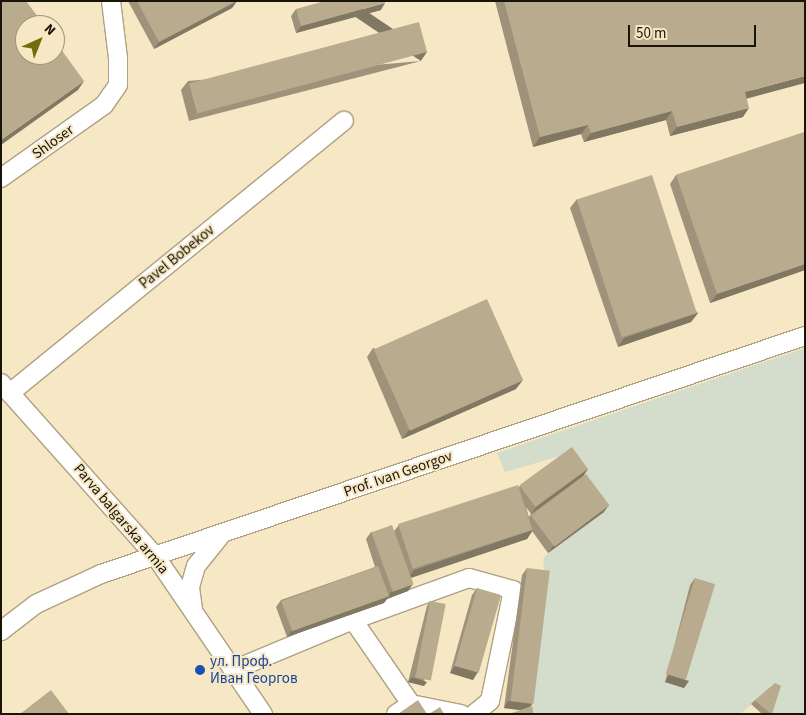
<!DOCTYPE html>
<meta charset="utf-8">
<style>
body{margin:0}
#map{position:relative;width:806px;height:715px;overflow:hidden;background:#f6e7c5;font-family:"Source Sans 3",sans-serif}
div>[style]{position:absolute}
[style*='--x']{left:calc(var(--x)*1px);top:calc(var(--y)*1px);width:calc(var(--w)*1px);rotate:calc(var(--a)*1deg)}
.green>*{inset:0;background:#d4ddcb}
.roads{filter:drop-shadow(1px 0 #afa181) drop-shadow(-1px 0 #afa181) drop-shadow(0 1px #afa181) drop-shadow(0 -1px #afa181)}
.minor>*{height:18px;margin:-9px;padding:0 9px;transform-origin:9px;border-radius:9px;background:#fff}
.wall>*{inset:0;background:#9e937a}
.shaded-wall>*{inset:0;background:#817863;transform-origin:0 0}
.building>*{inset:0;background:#b8ab8e;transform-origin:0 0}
.dots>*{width:14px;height:14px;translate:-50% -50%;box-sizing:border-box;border:2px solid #f6e7c5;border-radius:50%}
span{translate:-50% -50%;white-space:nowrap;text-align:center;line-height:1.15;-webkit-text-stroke:4px #f6e7c5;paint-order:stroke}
.street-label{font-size:15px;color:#191408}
.transit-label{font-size:15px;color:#164399}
.left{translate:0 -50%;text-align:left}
.frame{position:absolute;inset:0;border:2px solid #191408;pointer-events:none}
.north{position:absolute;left:15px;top:15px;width:50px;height:50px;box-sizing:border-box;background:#f6e7c5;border:1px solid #9e9379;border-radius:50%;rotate:44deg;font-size:14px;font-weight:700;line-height:20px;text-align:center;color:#191408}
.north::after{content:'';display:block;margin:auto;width:18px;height:22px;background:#716e0f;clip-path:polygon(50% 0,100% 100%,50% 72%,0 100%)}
.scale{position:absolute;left:628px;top:25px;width:128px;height:22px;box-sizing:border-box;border:2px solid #191408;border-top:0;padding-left:6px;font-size:15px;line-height:18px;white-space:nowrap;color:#191408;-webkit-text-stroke:4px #f6e7c5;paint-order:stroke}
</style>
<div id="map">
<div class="green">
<i style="clip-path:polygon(805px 348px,805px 714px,770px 714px,772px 688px,740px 714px,536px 714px,528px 703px,545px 578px,543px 559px,548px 553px,567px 454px,505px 472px,497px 453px)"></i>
</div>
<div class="roads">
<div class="minor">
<i style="--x:1;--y:178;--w:126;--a:-35.3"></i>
<i style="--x:104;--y:105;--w:24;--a:-55"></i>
<i style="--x:118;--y:85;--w:27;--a:-90"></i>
<i style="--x:118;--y:58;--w:57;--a:-97"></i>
<i style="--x:1;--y:383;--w:233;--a:48.3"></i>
<i style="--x:156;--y:557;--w:190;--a:55.7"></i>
<i style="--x:10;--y:393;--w:431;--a:-39.2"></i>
<i style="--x:193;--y:609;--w:22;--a:-98"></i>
<i style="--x:190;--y:587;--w:22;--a:-74"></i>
<i style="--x:196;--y:566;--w:40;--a:-51"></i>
<i style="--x:353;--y:620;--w:102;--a:55.4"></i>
<i style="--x:1;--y:631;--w:44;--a:-37.6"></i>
<i style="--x:36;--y:604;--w:72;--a:-24.8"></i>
<i style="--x:101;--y:574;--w:743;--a:-18.68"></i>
<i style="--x:233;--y:670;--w:130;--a:-22.6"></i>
<i style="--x:353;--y:620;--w:123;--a:-19.9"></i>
<i style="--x:469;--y:578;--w:46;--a:15.3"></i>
<i style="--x:513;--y:590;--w:113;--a:101.7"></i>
<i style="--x:490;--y:701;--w:21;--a:141"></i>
<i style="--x:396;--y:714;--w:18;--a:-34"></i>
<i style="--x:411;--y:704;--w:51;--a:11.3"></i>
</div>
</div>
<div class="wall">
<i style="clip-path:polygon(128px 1px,237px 1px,232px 8px,154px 49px)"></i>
<i style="clip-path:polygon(495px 1px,805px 1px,747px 99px,743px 117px,670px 136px,666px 120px,584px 142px,581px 134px,533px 147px)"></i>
<i style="clip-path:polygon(296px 9px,381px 10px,296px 33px,291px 16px)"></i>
<i style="clip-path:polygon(421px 61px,189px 121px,181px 90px,188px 81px)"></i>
<i style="clip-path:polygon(805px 132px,805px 270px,710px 303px,670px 184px,676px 175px)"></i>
<i style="clip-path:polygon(577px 199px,698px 313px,691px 322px,618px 347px,570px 208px)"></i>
<i style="clip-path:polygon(373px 348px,516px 389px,402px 439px,367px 357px)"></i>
<i style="clip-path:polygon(evenodd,588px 469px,584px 475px,604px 512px,548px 553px,532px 531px,527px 539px,411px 578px,408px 591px,387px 599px,384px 603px,287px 637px,276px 607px,281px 600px,375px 567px,366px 539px,371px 532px,394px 531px,399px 525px,519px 487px,520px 486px,588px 469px,526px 507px,531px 514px,529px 517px,526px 507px)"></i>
<i style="clip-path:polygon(527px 568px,532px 704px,530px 707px,520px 710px,504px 708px,522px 575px)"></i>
<i style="clip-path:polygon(695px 578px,684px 688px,665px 682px,690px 585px)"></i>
<i style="clip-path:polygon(477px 588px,473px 680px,450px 673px,472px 595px)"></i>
<i style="clip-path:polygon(430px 601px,424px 686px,408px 682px,427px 606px)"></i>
<i style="clip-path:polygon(755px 700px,772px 714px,762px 714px,751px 704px)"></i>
</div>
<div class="shaded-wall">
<i style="clip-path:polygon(237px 1px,232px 8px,154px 49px,159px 42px)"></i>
<i style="clip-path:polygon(385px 3px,381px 10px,296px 33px,301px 26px)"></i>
<i style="left:427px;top:52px;width:11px;height:239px;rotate:124deg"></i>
<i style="clip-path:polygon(805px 76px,805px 83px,738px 101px,745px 92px)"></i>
<i style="clip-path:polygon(84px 81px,78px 90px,1px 145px,1px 140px)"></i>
<i style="clip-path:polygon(749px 108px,743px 117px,670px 136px,677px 127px)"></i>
<i style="clip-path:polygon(672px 111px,666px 120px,584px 142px,591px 133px)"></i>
<i style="clip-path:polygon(588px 125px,581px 134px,533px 147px,540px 137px)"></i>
<i style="clip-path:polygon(805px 264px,805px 270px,710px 303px,717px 294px)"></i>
<i style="clip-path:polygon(698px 313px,691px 322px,618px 347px,624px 338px)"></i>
<i style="clip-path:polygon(523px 380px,516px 389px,402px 439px,409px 430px)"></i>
<i style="clip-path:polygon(588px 469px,583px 476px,531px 514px,536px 507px)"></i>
<i style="clip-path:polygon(609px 505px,604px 512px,548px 553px,553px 546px)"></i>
<i style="clip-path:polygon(533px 530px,527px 539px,407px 579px,414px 570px)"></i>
<i style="clip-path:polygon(413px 584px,408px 591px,387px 599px,384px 603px,287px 637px,292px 630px,388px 597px,391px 592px)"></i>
<i style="clip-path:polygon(455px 666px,478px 672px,473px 680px,450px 673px)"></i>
<i style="clip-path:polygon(669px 675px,689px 681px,684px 688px,665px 682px)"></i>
<i style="clip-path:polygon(412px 677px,427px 682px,424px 686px,408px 682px)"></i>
<i style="clip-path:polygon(508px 701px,532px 704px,527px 711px,504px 708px)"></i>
</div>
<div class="building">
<i style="clip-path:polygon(1px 1px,26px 1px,44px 25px,25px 25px,25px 55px,55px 55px,55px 41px,84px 81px,1px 140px)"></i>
<i style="clip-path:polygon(137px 1px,237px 1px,159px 42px)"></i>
<i style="clip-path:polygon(325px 1px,385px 1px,385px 3px,301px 26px,296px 9px)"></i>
<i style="clip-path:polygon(504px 1px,805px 1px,805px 76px,745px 92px,749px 108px,677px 127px,672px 111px,591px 133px,588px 125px,540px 137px)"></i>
<i style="left:419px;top:22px;width:31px;height:238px;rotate:75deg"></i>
<i style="clip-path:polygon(805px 132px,805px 264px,717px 294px,676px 175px)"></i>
<i style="left:652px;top:175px;width:145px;height:79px;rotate:72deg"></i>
<i style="left:487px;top:299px;width:89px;height:124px;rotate:66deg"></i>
<i style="left:572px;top:447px;width:27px;height:65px;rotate:54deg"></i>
<i style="left:586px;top:474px;width:39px;height:69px;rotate:53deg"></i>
<i style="left:518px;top:485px;width:47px;height:126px;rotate:72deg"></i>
<i style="left:392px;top:525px;width:63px;height:22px;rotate:70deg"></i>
<i style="left:378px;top:566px;width:32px;height:103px;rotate:70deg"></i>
<i style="left:527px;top:568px;width:23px;height:134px;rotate:7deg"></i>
<i style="left:695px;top:578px;width:21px;height:100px;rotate:17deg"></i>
<i style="left:477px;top:588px;width:25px;height:81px;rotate:16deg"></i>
<i style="left:430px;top:601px;width:16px;height:78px;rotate:11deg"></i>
<i style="clip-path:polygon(775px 683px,781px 686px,772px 714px,771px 714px,755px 700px)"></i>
<i style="clip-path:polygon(51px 690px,69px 714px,20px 714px)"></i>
<i style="clip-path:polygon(418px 700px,427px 714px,398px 714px)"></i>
<i style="clip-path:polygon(532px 706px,534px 714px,509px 714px)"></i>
<i style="clip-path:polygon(440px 707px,444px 714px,429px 714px)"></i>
</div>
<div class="dots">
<i style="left:200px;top:670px;background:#1a4fb4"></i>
</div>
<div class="street-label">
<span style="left:53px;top:142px;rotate:-36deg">Shloser</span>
<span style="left:177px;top:257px;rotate:-39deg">Pavel Bobekov</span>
<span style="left:398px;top:474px;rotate:-19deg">Prof. Ivan Georgov</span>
<span style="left:121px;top:519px;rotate:50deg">Parva balgarska armia</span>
</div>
<div class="transit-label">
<span class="left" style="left:210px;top:670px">ул. Проф.<br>Иван Георгов</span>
</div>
<div class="frame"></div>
<div class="north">N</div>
<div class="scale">50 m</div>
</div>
